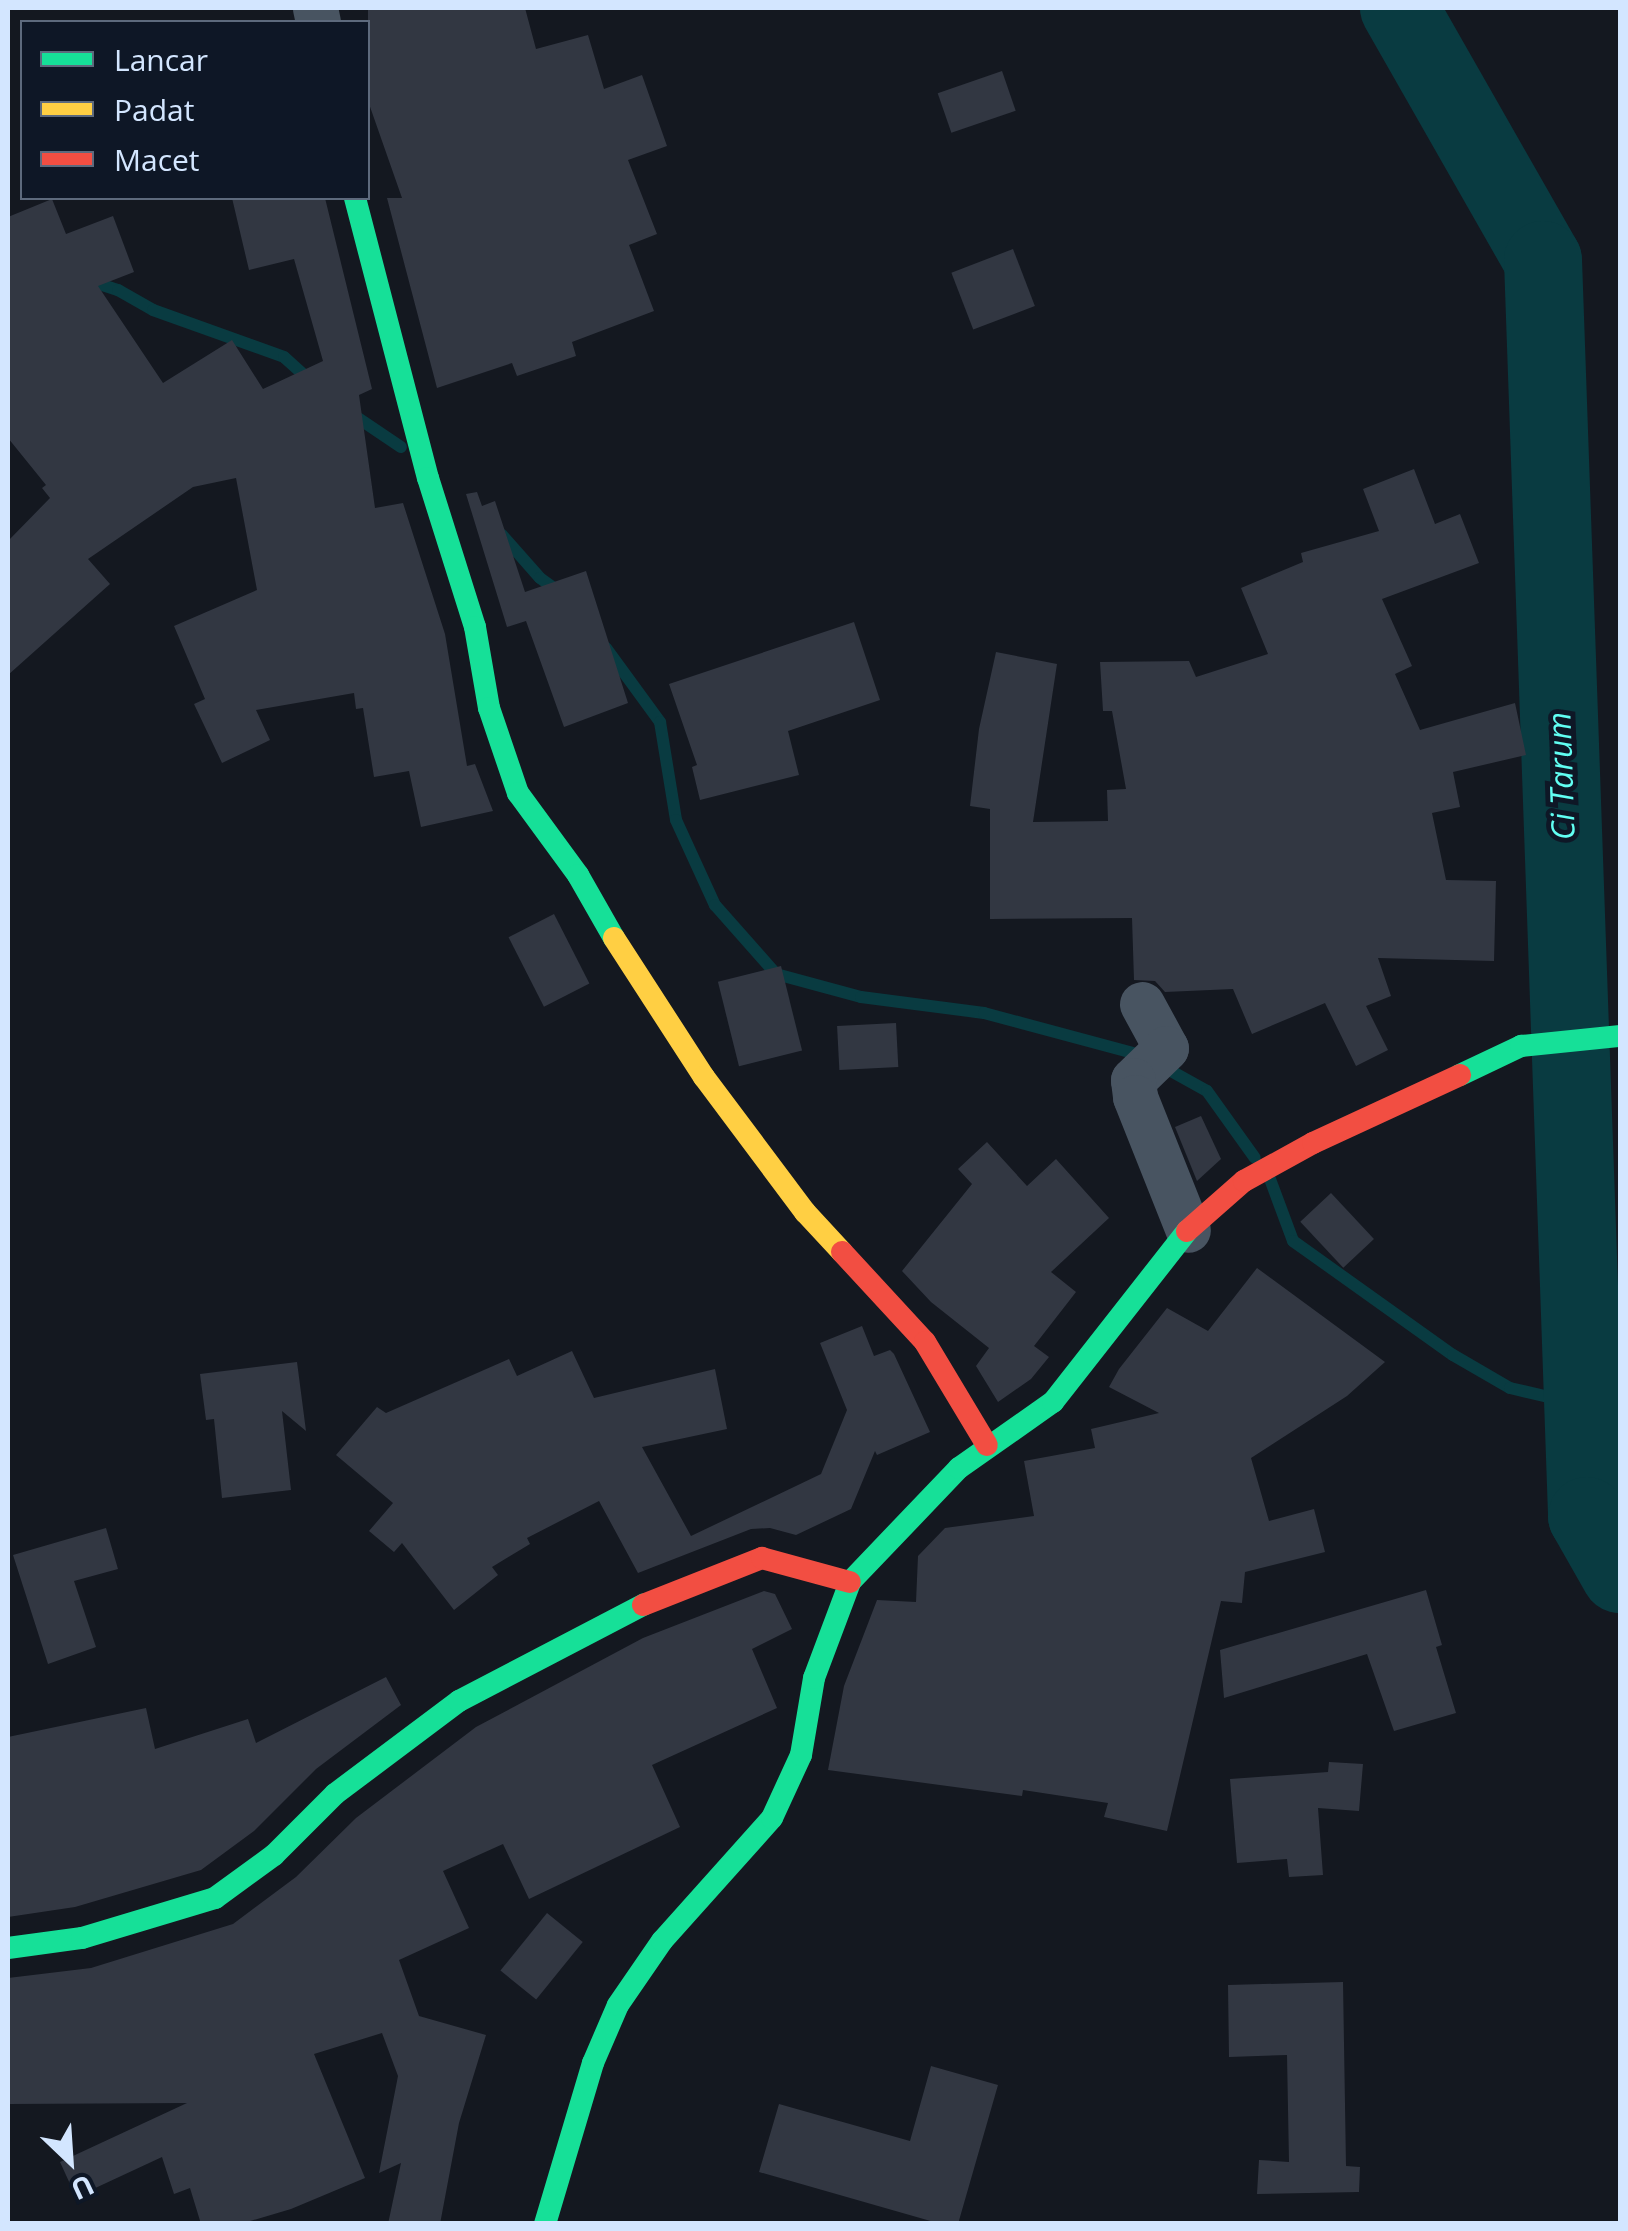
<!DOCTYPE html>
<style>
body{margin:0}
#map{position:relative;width:1628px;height:2231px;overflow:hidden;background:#141820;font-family:"Open Sans",sans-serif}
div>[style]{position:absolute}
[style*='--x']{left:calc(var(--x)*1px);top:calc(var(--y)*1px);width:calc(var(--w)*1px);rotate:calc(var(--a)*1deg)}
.stream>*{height:12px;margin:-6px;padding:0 6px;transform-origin:6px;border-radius:6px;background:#093b41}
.river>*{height:78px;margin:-39px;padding:0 39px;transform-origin:39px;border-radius:39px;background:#093b41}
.building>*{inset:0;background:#323742;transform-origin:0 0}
.street>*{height:45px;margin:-22.5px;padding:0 22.5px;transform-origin:22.5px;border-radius:22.5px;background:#485461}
.fast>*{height:22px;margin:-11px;padding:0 11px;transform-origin:11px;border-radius:11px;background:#16e098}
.slow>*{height:22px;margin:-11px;padding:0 11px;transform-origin:11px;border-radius:11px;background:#ffcf43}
.jam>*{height:22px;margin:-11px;padding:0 11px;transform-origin:11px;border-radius:11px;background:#f24e42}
span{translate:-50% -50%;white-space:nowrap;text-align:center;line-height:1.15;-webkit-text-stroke:10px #0e1726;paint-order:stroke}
.water-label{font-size:32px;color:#61fff3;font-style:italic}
.frame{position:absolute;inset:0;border:10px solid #d3e6ff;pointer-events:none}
.legend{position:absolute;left:20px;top:20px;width:350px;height:180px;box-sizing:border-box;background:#0e1726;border:2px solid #5d6a7d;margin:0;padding:12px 18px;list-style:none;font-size:30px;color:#d3e6ff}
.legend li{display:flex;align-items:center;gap:20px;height:50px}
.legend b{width:50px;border:2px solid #5d6a7d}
.north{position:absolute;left:20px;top:2111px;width:100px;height:100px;-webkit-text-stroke:8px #0e1726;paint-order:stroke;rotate:155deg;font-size:28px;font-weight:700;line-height:40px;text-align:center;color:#d3e6ff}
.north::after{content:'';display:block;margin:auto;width:35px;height:45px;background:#d3e6ff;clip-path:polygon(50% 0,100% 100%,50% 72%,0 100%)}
</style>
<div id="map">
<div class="stream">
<i style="--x:87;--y:280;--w:33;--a:18"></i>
<i style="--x:118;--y:290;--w:40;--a:29.7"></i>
<i style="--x:153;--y:310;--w:139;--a:19.7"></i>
<i style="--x:284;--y:357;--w:39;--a:42"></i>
<i style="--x:352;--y:414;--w:59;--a:34"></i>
<i style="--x:502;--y:535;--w:57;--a:48.5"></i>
<i style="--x:540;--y:578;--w:27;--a:36"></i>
<i style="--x:606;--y:648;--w:92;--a:53.9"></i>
<i style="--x:660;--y:722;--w:99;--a:80.7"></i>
<i style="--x:676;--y:820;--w:94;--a:65.4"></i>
<i style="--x:715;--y:905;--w:92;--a:48.5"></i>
<i style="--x:776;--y:974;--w:88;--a:15.1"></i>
<i style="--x:861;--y:997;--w:124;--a:7.4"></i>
<i style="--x:984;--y:1013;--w:166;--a:15"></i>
<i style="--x:1162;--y:1066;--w:51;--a:29.1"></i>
<i style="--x:1207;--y:1091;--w:82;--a:54.4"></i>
<i style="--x:1270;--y:1179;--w:66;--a:69.6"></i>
<i style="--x:1293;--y:1241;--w:196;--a:35.5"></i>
<i style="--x:1453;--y:1355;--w:66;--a:30.1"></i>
<i style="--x:1510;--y:1388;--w:75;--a:13.1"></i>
</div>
<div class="river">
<i style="--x:1399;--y:8;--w:290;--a:60.3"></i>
<i style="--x:1543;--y:260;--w:1257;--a:87.99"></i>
<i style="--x:1587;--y:1516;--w:67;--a:60.4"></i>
</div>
<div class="building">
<i style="clip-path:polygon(368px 8px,525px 8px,536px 49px,588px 35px,604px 89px,642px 75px,667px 146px,628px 160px,657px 234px,629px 245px,654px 311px,572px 342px,576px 356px,517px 376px,512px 363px,437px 388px,387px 198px,402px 198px,368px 101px)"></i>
<i style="left:1002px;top:71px;width:42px;height:68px;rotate:71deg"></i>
<i style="clip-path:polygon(232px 198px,325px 198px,372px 389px,359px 395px,375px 508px,403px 503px,445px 634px,467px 766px,475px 764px,493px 811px,421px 827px,409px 771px,374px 777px,363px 708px,356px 709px,354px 693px,256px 710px,270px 740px,222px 763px,194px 704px,205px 699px,174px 626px,257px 590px,236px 478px,193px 487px,88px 559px,110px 584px,8px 675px,8px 541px,50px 498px,42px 488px,46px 485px,8px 438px,8px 217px,52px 199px,66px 234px,113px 216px,134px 272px,98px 286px,163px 383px,232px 340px,263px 389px,323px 361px,294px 259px,249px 270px)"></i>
<i style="left:1013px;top:249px;width:61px;height:66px;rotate:69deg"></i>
<i style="clip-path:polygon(1414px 469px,1435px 524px,1460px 514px,1479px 563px,1382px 599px,1412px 666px,1395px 674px,1420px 730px,1515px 703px,1526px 755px,1453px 772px,1460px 807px,1432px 813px,1446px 880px,1496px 881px,1494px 961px,1378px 958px,1391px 996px,1366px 1006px,1388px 1050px,1356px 1066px,1325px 1003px,1252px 1034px,1233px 989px,1165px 992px,1155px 981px,1134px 980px,1132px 918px,990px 919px,990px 809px,970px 806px,979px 729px,996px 652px,1057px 664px,1033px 822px,1108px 821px,1107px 790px,1126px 789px,1112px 711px,1103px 711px,1100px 662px,1189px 661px,1196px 677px,1268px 654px,1241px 588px,1303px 562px,1301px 553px,1379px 531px,1363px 489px)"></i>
<i style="clip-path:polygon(477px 492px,482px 506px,495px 501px,525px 592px,586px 571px,628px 703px,564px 727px,526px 621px,507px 627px,466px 494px)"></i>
<i style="clip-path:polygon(854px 622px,880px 700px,788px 731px,799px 775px,700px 800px,692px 767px,697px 765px,669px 684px)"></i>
<i style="left:554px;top:914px;width:78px;height:51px;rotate:63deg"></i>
<i style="left:781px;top:966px;width:87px;height:65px;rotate:76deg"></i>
<i style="left:896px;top:1023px;width:44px;height:59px;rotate:87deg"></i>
<i style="clip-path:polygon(1201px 1116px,1221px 1159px,1197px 1181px,1175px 1127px)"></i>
<i style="clip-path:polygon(987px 1142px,1027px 1186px,1056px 1159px,1109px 1218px,1051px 1272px,1076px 1292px,1034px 1346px,1049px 1357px,1031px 1379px,998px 1402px,976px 1366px,989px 1348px,931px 1302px,902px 1271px,972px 1184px,958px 1169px)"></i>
<i style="left:1331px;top:1193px;width:63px;height:42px;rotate:47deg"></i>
<i style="clip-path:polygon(1257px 1268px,1385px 1362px,1347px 1396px,1251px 1458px,1269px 1521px,1314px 1509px,1325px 1552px,1245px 1572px,1242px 1603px,1221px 1601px,1167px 1831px,1104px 1817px,1108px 1803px,1023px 1790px,1022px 1796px,828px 1770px,844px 1686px,877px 1600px,916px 1602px,918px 1556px,945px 1528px,1034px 1516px,1024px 1461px,1095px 1448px,1091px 1429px,1159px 1413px,1109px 1387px,1119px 1369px,1167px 1308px,1208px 1331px)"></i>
<i style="clip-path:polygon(862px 1326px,874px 1356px,890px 1350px,894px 1354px,930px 1432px,877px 1455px,875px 1451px,851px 1509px,796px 1535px,770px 1528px,751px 1529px,638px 1573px,599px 1501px,527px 1538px,530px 1544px,492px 1567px,498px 1575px,454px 1610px,402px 1543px,394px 1552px,369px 1531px,393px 1503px,336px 1455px,377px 1407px,386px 1413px,509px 1359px,517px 1376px,572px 1351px,594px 1398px,715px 1369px,727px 1429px,642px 1447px,691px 1536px,821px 1474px,847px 1410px,820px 1343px)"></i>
<i style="clip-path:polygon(297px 1362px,306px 1431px,282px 1411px,291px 1490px,222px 1498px,214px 1419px,206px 1420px,200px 1374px)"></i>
<i style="clip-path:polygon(106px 1528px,118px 1569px,74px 1581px,96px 1647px,48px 1664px,13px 1555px)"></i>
<i style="clip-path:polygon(1426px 1590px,1442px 1645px,1436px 1647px,1456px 1713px,1394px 1731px,1367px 1654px,1224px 1698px,1220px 1650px)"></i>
<i style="clip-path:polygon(764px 1591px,775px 1594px,792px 1629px,752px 1649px,777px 1708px,652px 1765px,680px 1827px,529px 1899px,503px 1844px,443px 1871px,469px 1928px,399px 1960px,419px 2016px,486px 2035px,459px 2123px,440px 2224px,388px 2224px,401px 2163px,379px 2173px,398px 2076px,382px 2033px,314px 2054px,365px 2178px,291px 2209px,240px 2224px,201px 2224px,190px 2188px,174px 2194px,162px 2157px,76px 2197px,60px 2162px,187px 2103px,8px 2104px,8px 1978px,91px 1968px,233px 1924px,296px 1877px,356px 1818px,476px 1727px,643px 1638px)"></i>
<i style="clip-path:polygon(386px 1677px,401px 1705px,316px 1769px,254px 1831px,201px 1870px,75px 1907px,8px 1917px,8px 1737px,146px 1708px,155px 1749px,248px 1719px,256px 1743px)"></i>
<i style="clip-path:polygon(1329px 1762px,1363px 1764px,1359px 1811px,1318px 1808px,1323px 1875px,1289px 1877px,1287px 1859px,1237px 1863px,1230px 1779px,1328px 1772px)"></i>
<i style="left:547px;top:1913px;width:46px;height:74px;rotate:39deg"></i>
<i style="clip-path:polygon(1343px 1982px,1346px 2166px,1360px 2167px,1359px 2192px,1257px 2194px,1259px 2160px,1289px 2162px,1287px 2055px,1229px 2057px,1228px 1985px)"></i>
<i style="clip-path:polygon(931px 2066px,998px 2085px,958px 2224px,941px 2224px,759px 2172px,779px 2104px,910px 2141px)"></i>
</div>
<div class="street">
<i style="--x:315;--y:8;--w:14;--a:78"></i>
<i style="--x:1142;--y:1004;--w:50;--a:61.4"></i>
<i style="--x:1166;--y:1048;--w:46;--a:135.9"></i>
<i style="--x:1133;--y:1080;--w:17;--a:83"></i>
<i style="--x:1135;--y:1097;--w:143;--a:68.3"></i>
</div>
<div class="fast">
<i style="--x:355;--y:198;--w:289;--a:75.4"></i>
<i style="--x:428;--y:478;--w:156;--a:72.5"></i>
<i style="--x:475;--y:627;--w:82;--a:80.2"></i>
<i style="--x:489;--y:708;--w:90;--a:71.2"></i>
<i style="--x:518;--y:793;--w:102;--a:53.8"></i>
<i style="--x:578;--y:875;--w:73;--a:60.3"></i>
<i style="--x:1460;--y:1075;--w:68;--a:-25.4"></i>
<i style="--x:1521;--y:1046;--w:100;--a:-5.8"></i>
<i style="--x:8;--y:1948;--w:75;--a:-7.7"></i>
<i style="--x:82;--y:1938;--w:139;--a:-16.7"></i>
<i style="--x:215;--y:1898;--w:73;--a:-36.1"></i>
<i style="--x:274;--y:1855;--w:86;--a:-45"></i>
<i style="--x:335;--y:1794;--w:155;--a:-36.9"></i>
<i style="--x:459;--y:1701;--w:208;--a:-27.6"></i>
<i style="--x:545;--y:2224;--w:168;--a:-73.4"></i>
<i style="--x:593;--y:2063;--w:63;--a:-66.7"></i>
<i style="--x:618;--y:2005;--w:78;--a:-55.5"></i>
<i style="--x:662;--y:1941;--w:165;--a:-48.2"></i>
<i style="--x:772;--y:1818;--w:69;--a:-65.3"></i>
<i style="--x:801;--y:1755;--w:78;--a:-80.4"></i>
<i style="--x:814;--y:1678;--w:103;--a:-69.4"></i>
<i style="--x:850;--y:1582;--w:158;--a:-46.3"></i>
<i style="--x:959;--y:1468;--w:115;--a:-35.1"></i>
<i style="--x:1053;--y:1402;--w:217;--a:-51.9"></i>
</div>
<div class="slow">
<i style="--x:614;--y:938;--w:166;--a:57.1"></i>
<i style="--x:704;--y:1077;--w:169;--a:53.2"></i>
<i style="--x:805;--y:1212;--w:54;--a:47.2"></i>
</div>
<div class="jam">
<i style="--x:1187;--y:1231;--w:76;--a:-41.3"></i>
<i style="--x:1244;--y:1181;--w:79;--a:-28.8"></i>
<i style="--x:1313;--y:1143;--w:162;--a:-24.8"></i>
<i style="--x:842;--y:1252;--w:122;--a:47.3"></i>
<i style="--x:925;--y:1342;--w:120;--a:59"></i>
<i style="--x:643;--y:1605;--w:128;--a:-21.6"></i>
<i style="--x:762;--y:1558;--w:91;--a:15.3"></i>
</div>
<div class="water-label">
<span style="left:1561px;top:776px;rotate:-92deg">Ci Tarum</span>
</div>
<div class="frame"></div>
<ul class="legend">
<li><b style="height:12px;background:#16e098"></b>Lancar</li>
<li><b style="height:12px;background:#ffcf43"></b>Padat</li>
<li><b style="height:12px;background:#f24e42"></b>Macet</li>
</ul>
<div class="north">U</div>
</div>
